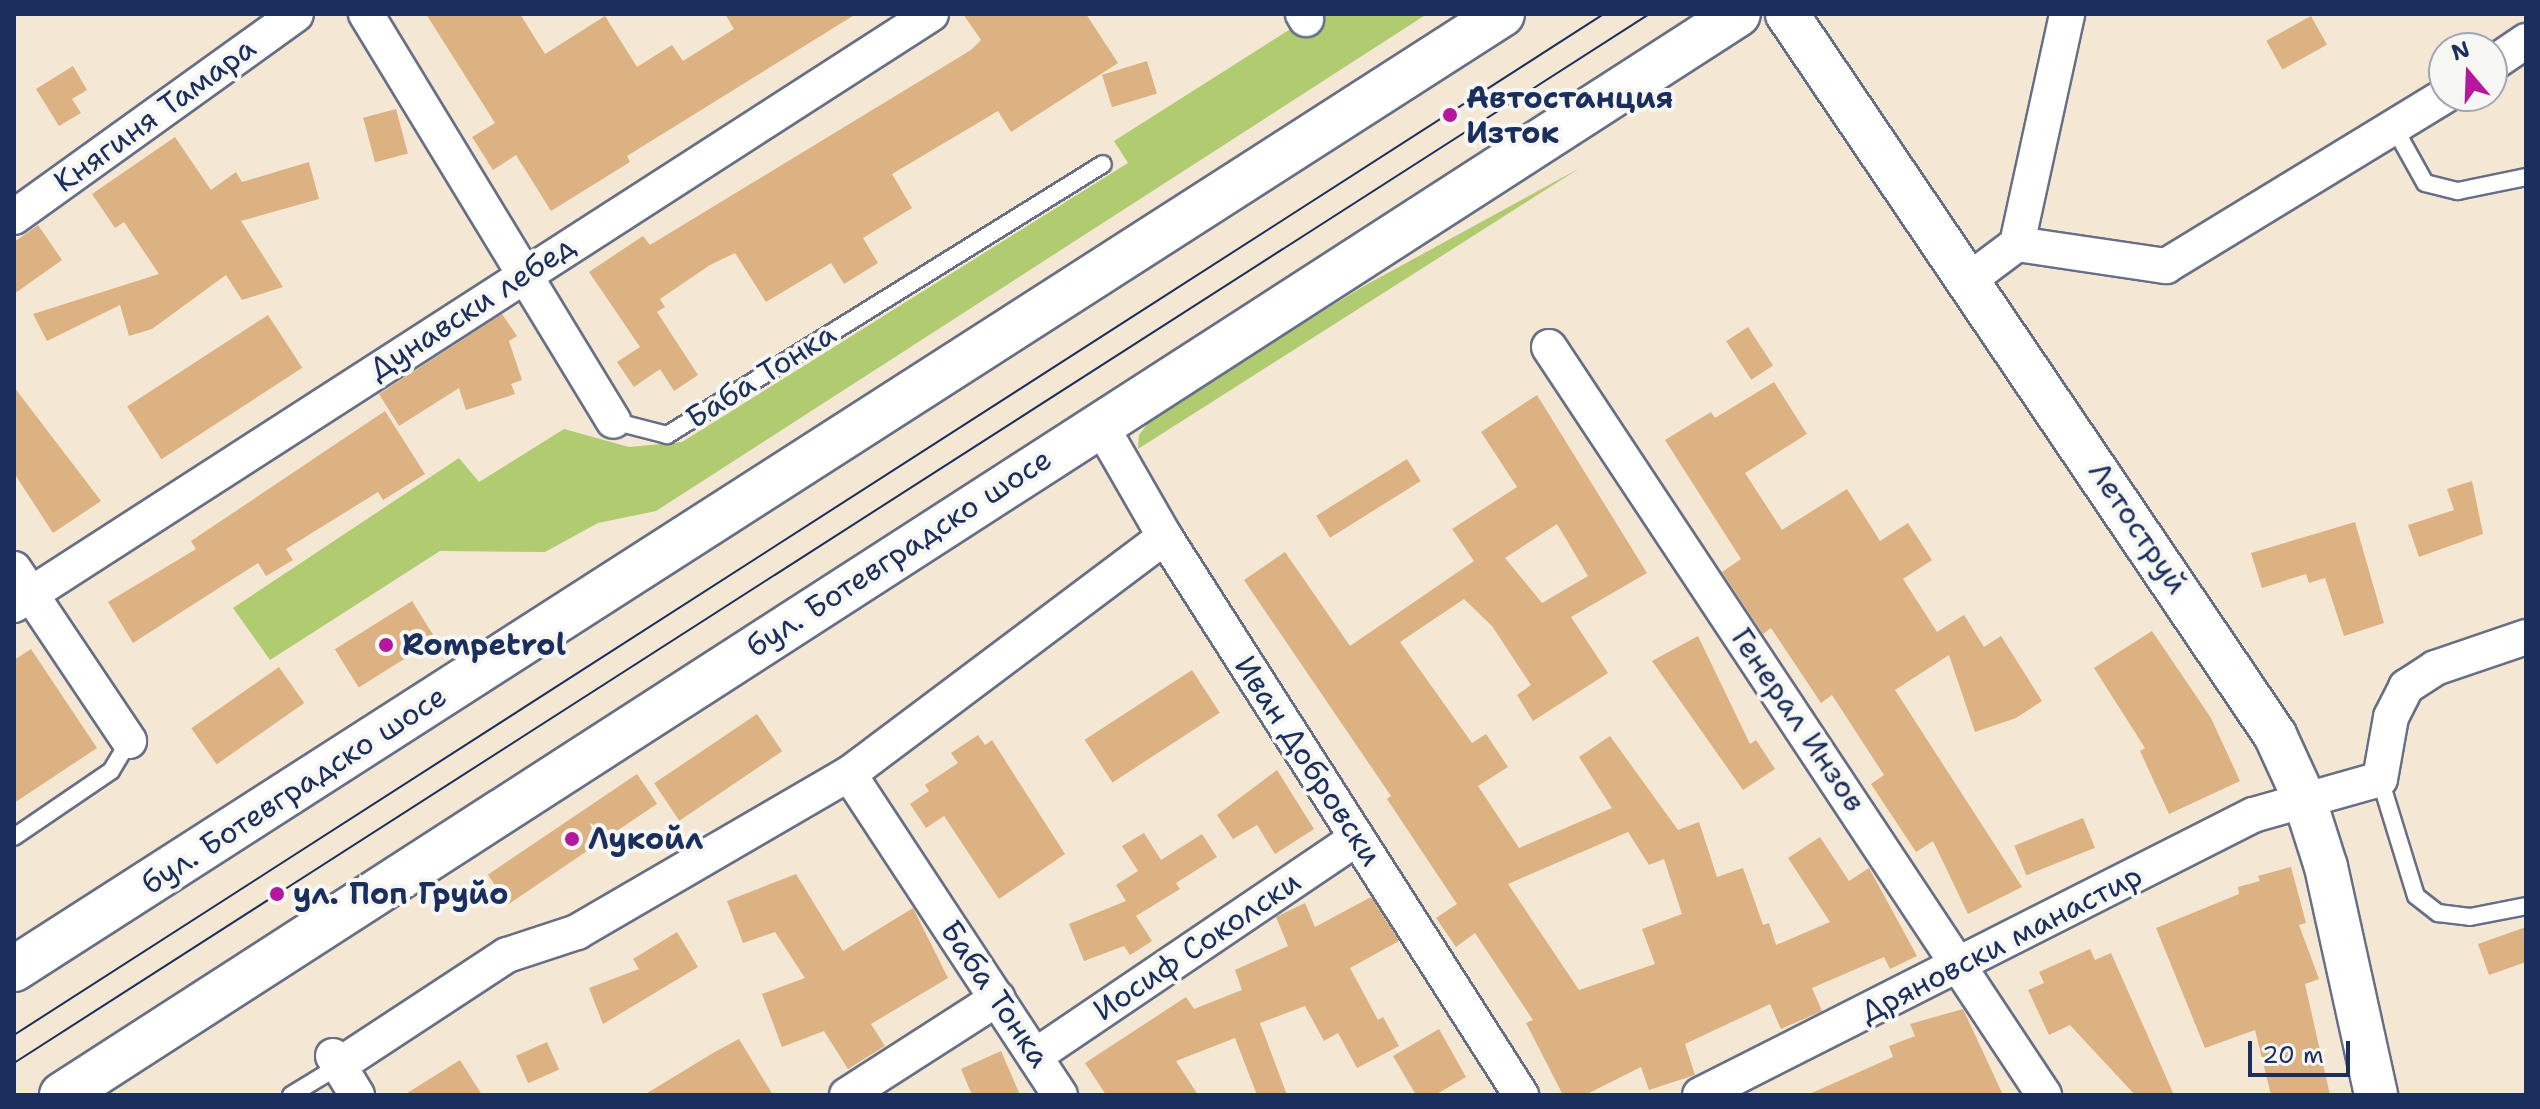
<!DOCTYPE html>
<meta charset="utf-8">
<style>
body{margin:0}
#map{position:relative;width:2540px;height:1109px;overflow:hidden;background:#f4e7d4;font-family:"Shantell Sans",sans-serif}
div>[style]{position:absolute}
[style*='--x']{left:calc(var(--x)*1px);top:calc(var(--y)*1px);width:calc(var(--w)*1px);rotate:calc(var(--a)*1deg)}
.green>*{inset:0;background:#b1cb71}
.building>*{inset:0;background:#ddb283;transform-origin:0 0}
.roads{filter:drop-shadow(2px 0 #676f87) drop-shadow(-2px 0 #676f87) drop-shadow(0 2px #676f87) drop-shadow(0 -2px #676f87)}
.service>*{height:16px;margin:-8px;padding:0 8px;transform-origin:8px;border-radius:8px;background:#fff}
.minor>*{height:34px;margin:-17px;padding:0 17px;transform-origin:17px;border-radius:17px;background:#fff}
.tertiary>*{height:42px;margin:-21px;padding:0 21px;transform-origin:21px;border-radius:21px;background:#fff}
.primary>*{height:44px;margin:-22px;padding:0 22px;transform-origin:22px;border-radius:22px;background:#fff}
.tram>*{height:2px;margin:-1px;padding:0 1px;transform-origin:1px;border-radius:1px;background:#1b2f5e}
.dots>*{width:22px;height:22px;translate:-50% -50%;box-sizing:border-box;border:4px solid #f6f6f2;border-radius:50%}
span{translate:-50% -50%;white-space:nowrap;text-align:center;line-height:1.15;-webkit-text-stroke:8px #f6f6f2;paint-order:stroke}
.poi-label{font-size:30px;color:#1b2f5e;font-weight:700}
.left{translate:0 -50%;text-align:left}
.street-label{font-size:30px;color:#1b2f5e}
.frame{position:absolute;inset:0;border:16px solid #1b2f5e;pointer-events:none}
.north{position:absolute;left:2428px;top:32px;width:80px;height:80px;box-sizing:border-box;background:#f6f6f2;border:2px solid #9ea6b7;border-radius:50%;rotate:341deg;font-size:22px;font-weight:700;line-height:32px;text-align:center;color:#1b2f5e}
.north::after{content:'';display:block;margin:auto;width:28px;height:36px;background:#b5179e;clip-path:polygon(50% 0,100% 100%,50% 72%,0 100%)}
.scale{position:absolute;left:2248px;top:1041px;width:102px;height:36px;box-sizing:border-box;border:4px solid #1b2f5e;border-top:0;padding-left:10px;font-size:24px;line-height:28px;white-space:nowrap;color:#1b2f5e;-webkit-text-stroke:6px #f6f6f2;paint-order:stroke}
</style>
<div id="map">
<div class="green">
<i style="clip-path:polygon(1314px 14px,1427px 14px,656px 511px,598px 523px,545px 552px,440px 551px,270px 660px,233px 608px,459px 458px,479px 482px,564px 429px,629px 447px,682px 442px,1128px 163px,1114px 141px)"></i>
<i style="clip-path:polygon(1580px 168px,1138px 449px,1139px 435px,1154px 415px,1364px 286px)"></i>
</div>
<div class="building">
<i style="clip-path:polygon(426px 14px,520px 14px,545px 54px,605px 16px,637px 67px,672px 45px,683px 61px,734px 29px,725px 14px,856px 14px,627px 156px,630px 162px,551px 211px,516px 155px,493px 170px,472px 137px,495px 123px)"></i>
<i style="clip-path:polygon(963px 14px,1086px 14px,1118px 63px,1011px 132px,998px 111px,892px 174px,912px 208px,863px 238px,878px 263px,844px 284px,831px 263px,766px 302px,735px 253px,710px 265px,660px 299px,665px 307px,657px 312px,698px 375px,674px 391px,660px 369px,634px 387px,617px 362px,640px 347px,589px 272px,643px 236px,650px 245px,971px 50px,981px 40px)"></i>
<i style="left:2311px;top:16px;width:33px;height:51px;rotate:61deg"></i>
<i style="left:1147px;top:61px;width:34px;height:47px;rotate:73deg"></i>
<i style="clip-path:polygon(73px 66px,87px 90px,72px 99px,81px 113px,59px 126px,36px 89px)"></i>
<i style="left:396px;top:109px;width:46px;height:34px;rotate:75deg"></i>
<i style="clip-path:polygon(175px 137px,211px 190px,236px 172px,242px 182px,309px 162px,319px 199px,241px 221px,283px 287px,242px 300px,226px 275px,152px 329px,129px 336px,120px 305px,47px 341px,33px 314px,159px 274px,124px 222px,115px 228px,92px 194px)"></i>
<i style="clip-path:polygon(38px 225px,62px 260px,14px 294px,14px 242px)"></i>
<i style="clip-path:polygon(502px 314px,517px 336px,509px 341px,522px 380px,511px 384px,515px 394px,466px 410px,459px 388px,399px 426px,379px 394px)"></i>
<i style="left:268px;top:315px;width:63px;height:168px;rotate:57deg"></i>
<i style="left:1748px;top:327px;width:46px;height:26px;rotate:57deg"></i>
<i style="clip-path:polygon(1774px 382px,1807px 434px,1745px 473px,1782px 530px,1847px 489px,1880px 541px,1908px 523px,1932px 560px,1903px 579px,1937px 632px,1964px 615px,1984px 647px,2001px 636px,2042px 701px,2016px 718px,1975px 732px,1949px 655px,1895px 690px,2022px 887px,1968px 914px,1933px 841px,1916px 852px,1871px 784px,1884px 775px,1832px 695px,1821px 703px,1771px 628px,1763px 634px,1722px 572px,1741px 559px,1665px 440px,1711px 412px,1715px 418px)"></i>
<i style="clip-path:polygon(14px 387px,101px 501px,53px 533px,14px 473px)"></i>
<i style="clip-path:polygon(evenodd,1537px 395px,1647px 573px,1571px 617px,1608px 673px,1533px 721px,1517px 695px,1531px 685px,1492px 626px,1464px 599px,1400px 642px,1472px 743px,1486px 734px,1508px 767px,1478px 786px,1519px 848px,1612px 808px,1579px 757px,1610px 736px,1678px 830px,1699px 822px,1717px 877px,1743px 868px,1763px 925px,1769px 923px,1776px 945px,1830px 922px,1788px 858px,1820px 837px,1849px 881px,1869px 868px,1917px 956px,1890px 969px,1884px 957px,1812px 988px,1822px 1011px,1781px 1029px,1770px 1004px,1685px 1044px,1695px 1075px,1649px 1090px,1641px 1067px,1585px 1095px,1563px 1095px,1526px 1023px,1533px 1020px,1475px 933px,1456px 947px,1436px 918px,1457px 904px,1387px 799px,1391px 796px,1244px 580px,1285px 552px,1350px 646px,1474px 561px,1452px 529px,1517px 487px,1481px 432px,1537px 395px,1557px 524px,1588px 576px,1542px 603px,1505px 558px,1557px 524px,1537px 395px,1628px 832px,1649px 865px,1664px 859px,1682px 914px,1642px 929px,1655px 964px,1579px 990px,1508px 884px,1628px 832px)"></i>
<i style="clip-path:polygon(385px 411px,425px 474px,383px 500px,378px 492px,286px 549px,293px 560px,266px 576px,258px 563px,133px 643px,108px 602px,196px 549px,191px 541px)"></i>
<i style="left:1407px;top:459px;width:26px;height:107px;rotate:58deg"></i>
<i style="clip-path:polygon(2472px 481px,2483px 534px,2419px 557px,2408px 525px,2454px 510px,2447px 489px)"></i>
<i style="clip-path:polygon(2355px 522px,2384px 623px,2344px 636px,2325px 578px,2309px 583px,2306px 574px,2262px 588px,2251px 553px)"></i>
<i style="left:412px;top:601px;width:45px;height:91px;rotate:58deg"></i>
<i style="clip-path:polygon(2152px 631px,2211px 718px,2240px 781px,2169px 814px,2140px 751px,2145px 748px,2094px 668px)"></i>
<i style="clip-path:polygon(1698px 636px,1750px 744px,1756px 740px,1775px 769px,1743px 790px,1652px 661px)"></i>
<i style="clip-path:polygon(31px 649px,97px 748px,14px 803px,14px 660px)"></i>
<i style="left:279px;top:667px;width:44px;height:107px;rotate:55deg"></i>
<i style="left:1192px;top:670px;width:51px;height:128px;rotate:57deg"></i>
<i style="left:757px;top:714px;width:45px;height:124px;rotate:56deg"></i>
<i style="clip-path:polygon(978px 735px,985px 745px,992px 740px,1065px 854px,999px 899px,944px 816px,926px 828px,910px 804px,929px 791px,925px 785px,958px 763px,951px 753px)"></i>
<i style="clip-path:polygon(1277px 770px,1314px 829px,1275px 854px,1257px 825px,1233px 839px,1217px 815px)"></i>
<i style="left:637px;top:774px;width:36px;height:180px;rotate:56deg"></i>
<i style="left:2083px;top:818px;width:32px;height:74px;rotate:68deg"></i>
<i style="clip-path:polygon(1144px 833px,1161px 860px,1202px 834px,1217px 857px,1176px 883px,1180px 889px,1136px 916px,1152px 941px,1130px 955px,1124px 946px,1084px 961px,1069px 924px,1126px 901px,1116px 885px,1138px 871px,1122px 846px)"></i>
<i style="clip-path:polygon(2291px 867px,2306px 923px,2299px 925px,2319px 979px,2305px 984px,2330px 1095px,2271px 1095px,2255px 1030px,2205px 1048px,2156px 928px,2239px 894px,2238px 887px,2260px 881px,2258px 876px)"></i>
<i style="clip-path:polygon(796px 874px,843px 951px,913px 908px,948px 978px,871px 1024px,885px 1046px,848px 1069px,824px 1031px,782px 1047px,762px 994px,805px 978px,775px 932px,743px 943px,727px 901px)"></i>
<i style="clip-path:polygon(1371px 897px,1399px 941px,1350px 968px,1378px 1020px,1383px 1017px,1399px 1046px,1357px 1068px,1338px 1033px,1324px 1041px,1305px 1006px,1260px 1023px,1287px 1095px,1257px 1095px,1235px 1038px,1176px 1061px,1198px 1095px,1106px 1095px,1085px 1063px,1186px 997px,1194px 1009px,1242px 990px,1235px 970px,1288px 946px,1276px 917px,1305px 903px,1315px 927px)"></i>
<i style="clip-path:polygon(2526px 927px,2526px 962px,2489px 975px,2478px 944px)"></i>
<i style="clip-path:polygon(677px 932px,698px 967px,603px 1024px,589px 988px,639px 969px,633px 959px)"></i>
<i style="clip-path:polygon(2090px 949px,2095px 960px,2111px 953px,2174px 1095px,2135px 1095px,2070px 1025px,2049px 1035px,2028px 990px,2044px 983px,2039px 972px)"></i>
<i style="clip-path:polygon(1963px 1009px,2003px 1095px,1807px 1095px,1893px 1057px,1889px 1046px,1915px 1036px,1910px 1024px)"></i>
<i style="clip-path:polygon(1439px 1029px,1466px 1077px,1435px 1095px,1416px 1095px,1393px 1056px)"></i>
<i style="clip-path:polygon(739px 1039px,773px 1095px,644px 1095px,713px 1053px)"></i>
<i style="left:547px;top:1042px;width:30px;height:34px;rotate:66deg"></i>
<i style="clip-path:polygon(1001px 1051px,1020px 1095px,972px 1095px,961px 1069px)"></i>
<i style="clip-path:polygon(460px 1060px,482px 1095px,404px 1095px)"></i>
</div>
<div class="roads">
<div class="service">
<i style="--x:2395;--y:129;--w:62;--a:60.9"></i>
<i style="--x:2425;--y:183;--w:34;--a:14"></i>
<i style="--x:2458;--y:191;--w:69;--a:-11.6"></i>
<i style="--x:613;--y:421;--w:56;--a:14.5"></i>
<i style="--x:667;--y:435;--w:513;--a:-31.86"></i>
<i style="--x:2380;--y:779;--w:122;--a:72.9"></i>
<i style="--x:2416;--y:896;--w:28;--a:38"></i>
<i style="--x:2438;--y:913;--w:32;--a:7"></i>
<i style="--x:2470;--y:917;--w:57;--a:-11.1"></i>
<i style="--x:14;--y:837;--w:117;--a:-34.2"></i>
<i style="--x:111;--y:771;--w:35;--a:-59"></i>
<i style="--x:291;--y:1095;--w:60;--a:-31.3"></i>
</div>
<div class="minor">
<i style="--x:366;--y:14;--w:476;--a:58.7"></i>
<i style="--x:1303;--y:14;--w:6;--a:59"></i>
<i style="--x:2492;--y:64;--w:41;--a:-34.1"></i>
<i style="--x:14;--y:217;--w:347;--a:-35.7"></i>
<i style="--x:2017;--y:244;--w:235;--a:-77.7"></i>
<i style="--x:1969;--y:280;--w:60;--a:-36.9"></i>
<i style="--x:2017;--y:244;--w:151;--a:8.4"></i>
<i style="--x:2166;--y:266;--w:326;--a:-31.4"></i>
<i style="--x:1549;--y:347;--w:897;--a:56.5"></i>
<i style="--x:1100;--y:424;--w:130;--a:60.1"></i>
<i style="--x:1165;--y:537;--w:662;--a:57.46"></i>
<i style="--x:14;--y:569;--w:207;--a:56.2"></i>
<i style="--x:14;--y:605;--w:1091;--a:-32.8"></i>
<i style="--x:849;--y:774;--w:384;--a:56.7"></i>
<i style="--x:1038;--y:1054;--w:385;--a:-34.1"></i>
<i style="--x:333;--y:1056;--w:46;--a:58.4"></i>
<i style="--x:353;--y:1056;--w:184;--a:-33.3"></i>
<i style="--x:507;--y:955;--w:74;--a:-18.2"></i>
<i style="--x:577;--y:932;--w:315;--a:-30.2"></i>
<i style="--x:849;--y:774;--w:395;--a:-36.9"></i>
<i style="--x:847;--y:1095;--w:179;--a:-32.7"></i>
<i style="--x:1700;--y:1095;--w:620;--a:-26.85"></i>
<i style="--x:2253;--y:815;--w:132;--a:-15.8"></i>
<i style="--x:2380;--y:779;--w:63;--a:-79.9"></i>
<i style="--x:2391;--y:717;--w:34;--a:-63"></i>
<i style="--x:2406;--y:687;--w:35;--a:-33"></i>
<i style="--x:2435;--y:668;--w:96;--a:-18.8"></i>
</div>
<div class="tertiary">
<i style="--x:1787;--y:14;--w:871;--a:55.91"></i>
<i style="--x:2275;--y:735;--w:69;--a:65.3"></i>
<i style="--x:2304;--y:798;--w:72;--a:72.3"></i>
<i style="--x:2326;--y:867;--w:233;--a:77.6"></i>
</div>
<div class="primary">
<i style="--x:14;--y:969;--w:1768;--a:-32.69"></i>
<i style="--x:62;--y:1095;--w:1994;--a:-32.82"></i>
</div>
</div>
<div class="tram">
<i style="--x:14;--y:1035;--w:1890;--a:-32.71"></i>
<i style="--x:14;--y:1063;--w:1943;--a:-32.68"></i>
</div>
<div class="dots">
<i style="left:1450px;top:115px;background:#b5179e"></i>
<i style="left:386px;top:645px;background:#b5179e"></i>
<i style="left:572px;top:839px;background:#b5179e"></i>
<i style="left:277px;top:894px;background:#b5179e"></i>
</div>
<div class="poi-label">
<span class="left" style="left:1466px;top:115px">Автостанция<br>Изток</span>
<span class="left" style="left:402px;top:645px">Rompetrol</span>
<span class="left" style="left:588px;top:839px">Лукойл</span>
<span class="left" style="left:293px;top:894px">ул. Поп Груйо</span>
</div>
<div class="street-label">
<span style="left:155px;top:115px;rotate:-36deg">Княгиня Тамара</span>
<span style="left:472px;top:308px;rotate:-33deg">Дунавски лебед</span>
<span style="left:761px;top:376px;rotate:-32deg">Баба Тонка</span>
<span style="left:2138px;top:528px;rotate:56deg">Летоструй</span>
<span style="left:899px;top:553px;rotate:-33deg">бул. Ботевградско шосе</span>
<span style="left:1798px;top:720px;rotate:56deg">Генерал Инзов</span>
<span style="left:1308px;top:761px;rotate:57deg">Иван Добровски</span>
<span style="left:294px;top:790px;rotate:-33deg">бул. Ботевградско шосе</span>
<span style="left:2001px;top:944px;rotate:-27deg">Дряновски манастир</span>
<span style="left:1197px;top:946px;rotate:-34deg">Иосиф Соколски</span>
<span style="left:995px;top:994px;rotate:56deg">Баба Тонка</span>
</div>
<div class="frame"></div>
<div class="north">N</div>
<div class="scale">20 m</div>
</div>
